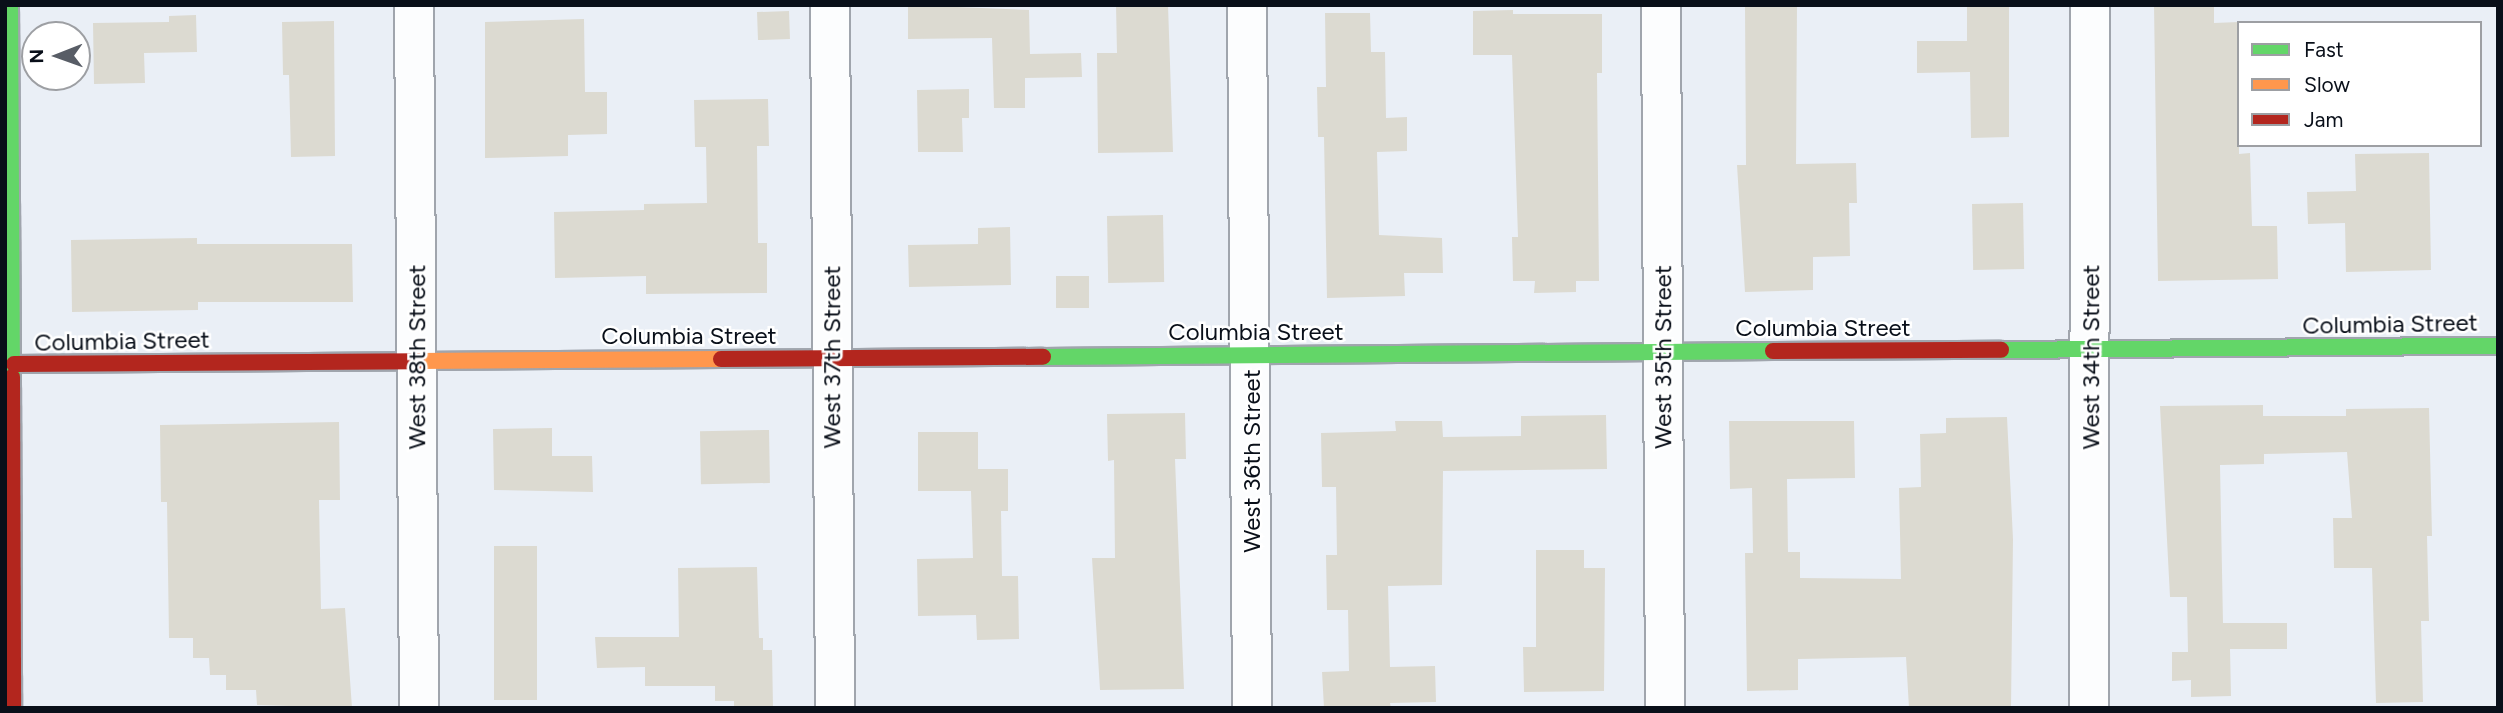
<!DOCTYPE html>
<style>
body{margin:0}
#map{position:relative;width:2503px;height:713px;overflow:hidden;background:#eaeff6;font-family:Figtree,sans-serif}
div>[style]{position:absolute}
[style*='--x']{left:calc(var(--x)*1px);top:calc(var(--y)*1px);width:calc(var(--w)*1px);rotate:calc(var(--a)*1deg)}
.building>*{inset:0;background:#dcdad1;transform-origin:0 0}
.roads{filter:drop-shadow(2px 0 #a0a5ad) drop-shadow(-2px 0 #a0a5ad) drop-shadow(0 2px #a0a5ad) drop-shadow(0 -2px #a0a5ad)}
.street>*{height:38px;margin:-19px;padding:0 19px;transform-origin:19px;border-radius:19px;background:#fcfdfe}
.fast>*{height:16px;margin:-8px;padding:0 8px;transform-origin:8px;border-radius:8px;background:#63d668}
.slow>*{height:16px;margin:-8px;padding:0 8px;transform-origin:8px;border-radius:8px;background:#ff974d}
.jam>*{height:16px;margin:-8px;padding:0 8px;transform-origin:8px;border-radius:8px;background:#b3261e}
span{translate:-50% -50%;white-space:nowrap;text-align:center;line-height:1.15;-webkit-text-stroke:5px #fff;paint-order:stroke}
.street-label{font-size:24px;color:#090f19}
.frame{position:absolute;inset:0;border:7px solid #090f19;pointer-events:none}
.legend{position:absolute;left:2237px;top:21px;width:245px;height:126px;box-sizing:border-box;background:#fff;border:2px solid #9d9fa3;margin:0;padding:9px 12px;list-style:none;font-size:21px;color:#090f19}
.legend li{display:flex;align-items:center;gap:14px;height:35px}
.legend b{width:35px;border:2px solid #9d9fa3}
.north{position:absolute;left:21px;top:21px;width:70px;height:70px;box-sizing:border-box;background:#fff;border:2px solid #9d9fa3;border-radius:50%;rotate:269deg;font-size:19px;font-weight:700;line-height:28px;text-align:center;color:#090f19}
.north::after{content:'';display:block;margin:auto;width:24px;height:32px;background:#585d66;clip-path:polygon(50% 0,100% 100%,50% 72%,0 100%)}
</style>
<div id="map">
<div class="building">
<i style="clip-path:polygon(908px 5px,1029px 10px,1030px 54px,1081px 53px,1082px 77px,1025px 78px,1025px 108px,994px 108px,992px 38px,908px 39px)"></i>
<i style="clip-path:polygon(1116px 5px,1168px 5px,1173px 152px,1098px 153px,1097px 53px,1117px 53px)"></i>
<i style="clip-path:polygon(2154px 5px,2214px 5px,2214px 23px,2239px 22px,2239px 154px,2250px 153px,2252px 226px,2277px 226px,2278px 279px,2158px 281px)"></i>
<i style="clip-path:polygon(1797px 6px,1796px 164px,1856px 163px,1857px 203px,1849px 203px,1850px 256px,1813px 257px,1813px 290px,1745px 292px,1737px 165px,1746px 165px,1745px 7px)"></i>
<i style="clip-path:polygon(1967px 6px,2009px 6px,2009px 137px,1971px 138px,1970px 72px,1917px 73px,1917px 41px,1967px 41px)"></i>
<i style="clip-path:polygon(1513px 10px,1513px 14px,1602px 14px,1602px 73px,1597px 73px,1599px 281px,1576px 281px,1576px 292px,1534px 293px,1535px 281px,1513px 281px,1512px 237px,1518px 237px,1512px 55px,1473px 55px,1473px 11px)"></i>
<i style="left:789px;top:11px;width:28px;height:32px;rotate:88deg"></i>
<i style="clip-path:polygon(1325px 13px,1370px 13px,1371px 52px,1385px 52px,1386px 118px,1407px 117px,1407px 151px,1377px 152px,1379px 235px,1442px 238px,1443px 273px,1404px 273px,1405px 296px,1327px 298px,1324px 137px,1318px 137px,1317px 87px,1326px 87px)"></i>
<i style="clip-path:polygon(196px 15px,197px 52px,144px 53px,145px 83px,94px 84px,93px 23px,169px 22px,169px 16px)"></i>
<i style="clip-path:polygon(584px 19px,585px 92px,607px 92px,607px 134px,568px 135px,568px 156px,485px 158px,485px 22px)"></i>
<i style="clip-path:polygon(334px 21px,335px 156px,291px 157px,289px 75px,283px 75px,282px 22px)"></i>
<i style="clip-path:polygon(969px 89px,969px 118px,962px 118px,963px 152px,918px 152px,917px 90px)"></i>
<i style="clip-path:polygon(768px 99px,769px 146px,757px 146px,758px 243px,767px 243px,767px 293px,646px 294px,646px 276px,555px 278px,554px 212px,644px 210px,644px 204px,707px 203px,706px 147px,695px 147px,694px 100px)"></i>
<i style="clip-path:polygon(2429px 153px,2431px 270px,2346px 272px,2345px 223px,2308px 224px,2307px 192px,2356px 191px,2355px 154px)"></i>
<i style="left:2023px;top:203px;width:66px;height:51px;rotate:89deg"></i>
<i style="left:1163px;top:215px;width:67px;height:56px;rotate:89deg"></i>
<i style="clip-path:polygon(1010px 227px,1011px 285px,909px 287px,908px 245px,978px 244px,978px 228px)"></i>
<i style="clip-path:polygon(197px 238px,197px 244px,352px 244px,353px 302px,198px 302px,198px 310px,72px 312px,71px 240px)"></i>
<i style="left:1056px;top:276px;width:33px;height:32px"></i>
<i style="clip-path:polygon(2263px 405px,2263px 416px,2346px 416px,2346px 409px,2429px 408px,2432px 536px,2427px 536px,2429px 621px,2421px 621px,2423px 702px,2376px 703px,2372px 568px,2334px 568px,2333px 518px,2352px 518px,2347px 452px,2264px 454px,2264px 464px,2220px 465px,2223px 623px,2287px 623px,2287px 649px,2230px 649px,2231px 696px,2191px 697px,2191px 680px,2172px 681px,2172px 652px,2188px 652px,2187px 597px,2170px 597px,2160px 406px)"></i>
<i style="clip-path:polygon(1185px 413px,1186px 459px,1175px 459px,1184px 689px,1100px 690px,1092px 558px,1115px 558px,1114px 460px,1108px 461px,1107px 414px)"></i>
<i style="clip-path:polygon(1606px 415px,1607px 469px,1443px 471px,1442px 585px,1388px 586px,1390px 667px,1435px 666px,1436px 702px,1390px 703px,1391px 708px,1324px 708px,1322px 672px,1349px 671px,1348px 610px,1327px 610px,1326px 555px,1337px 555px,1336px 487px,1322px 487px,1321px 433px,1396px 431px,1395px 421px,1442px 421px,1443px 437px,1521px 436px,1521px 416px)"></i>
<i style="clip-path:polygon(2007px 417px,2013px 539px,2011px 708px,1909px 708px,1906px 657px,1798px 659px,1798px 690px,1747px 691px,1745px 553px,1753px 553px,1752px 488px,1730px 489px,1729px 421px,1854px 421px,1855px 478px,1787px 479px,1788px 552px,1800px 552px,1800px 578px,1901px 579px,1899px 488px,1921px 487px,1920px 434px,1946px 433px,1946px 418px)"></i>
<i style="clip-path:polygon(339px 422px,340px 500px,319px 500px,321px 609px,345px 608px,352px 708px,257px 705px,256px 690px,226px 690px,226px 675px,210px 675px,209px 658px,193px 658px,193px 638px,169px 638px,167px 502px,161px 502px,160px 425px)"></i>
<i style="clip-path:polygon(552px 428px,552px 456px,592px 456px,593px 492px,494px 490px,493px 429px)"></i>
<i style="left:769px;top:430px;width:53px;height:69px;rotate:89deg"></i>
<i style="clip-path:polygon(918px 432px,978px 432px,978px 469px,1008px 469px,1008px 511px,1001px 511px,1002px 576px,1018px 576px,1019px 639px,977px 640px,976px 615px,918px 616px,917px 559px,973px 558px,971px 491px,918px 491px)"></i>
<i style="left:537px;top:546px;width:154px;height:43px;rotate:90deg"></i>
<i style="clip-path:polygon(1536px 550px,1584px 550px,1584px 568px,1605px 568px,1604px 691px,1524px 692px,1523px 647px,1536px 647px)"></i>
<i style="clip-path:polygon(757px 567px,759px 638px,763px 638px,763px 650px,772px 650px,773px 708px,734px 708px,734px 701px,715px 701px,715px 686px,645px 686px,645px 667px,597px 668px,595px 637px,679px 637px,678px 568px)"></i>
</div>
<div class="roads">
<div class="street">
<i style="--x:414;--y:5;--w:703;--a:89.59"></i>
<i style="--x:830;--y:5;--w:703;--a:89.59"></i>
<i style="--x:1247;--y:5;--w:703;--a:89.59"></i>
<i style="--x:1661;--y:5;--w:703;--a:89.67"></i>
<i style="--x:2089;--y:708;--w:703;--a:-89.92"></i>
</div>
<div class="fast">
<i style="--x:10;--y:5;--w:372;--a:89.7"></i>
<i style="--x:2001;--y:350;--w:497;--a:-0.5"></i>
<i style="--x:1043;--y:357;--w:730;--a:-0.47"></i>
</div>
<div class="slow">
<i style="--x:417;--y:361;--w:304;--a:-0.4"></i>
</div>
<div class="jam">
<i style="--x:1773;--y:351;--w:228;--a:-0.3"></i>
<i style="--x:721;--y:359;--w:322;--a:-0.4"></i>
<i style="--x:14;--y:364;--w:403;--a:-0.4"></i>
<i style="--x:12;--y:377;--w:331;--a:89.8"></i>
</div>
</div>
<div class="street-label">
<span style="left:2390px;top:324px;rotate:-1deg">Columbia Street</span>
<span style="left:1823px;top:328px">Columbia Street</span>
<span style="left:1256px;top:332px">Columbia Street</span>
<span style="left:689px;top:336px">Columbia Street</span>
<span style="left:122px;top:341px;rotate:-1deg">Columbia Street</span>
<span style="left:417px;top:357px;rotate:-90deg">West 38th Street</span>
<span style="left:832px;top:357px;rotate:-90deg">West 37th Street</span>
<span style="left:1663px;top:357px;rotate:-90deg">West 35th Street</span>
<span style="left:2091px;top:357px;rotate:-90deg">West 34th Street</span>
<span style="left:1252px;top:461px;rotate:-90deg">West 36th Street</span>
</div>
<div class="frame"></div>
<ul class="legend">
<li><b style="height:9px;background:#63d668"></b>Fast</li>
<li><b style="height:9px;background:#ff974d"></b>Slow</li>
<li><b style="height:9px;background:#b3261e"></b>Jam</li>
</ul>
<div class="north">N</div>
</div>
